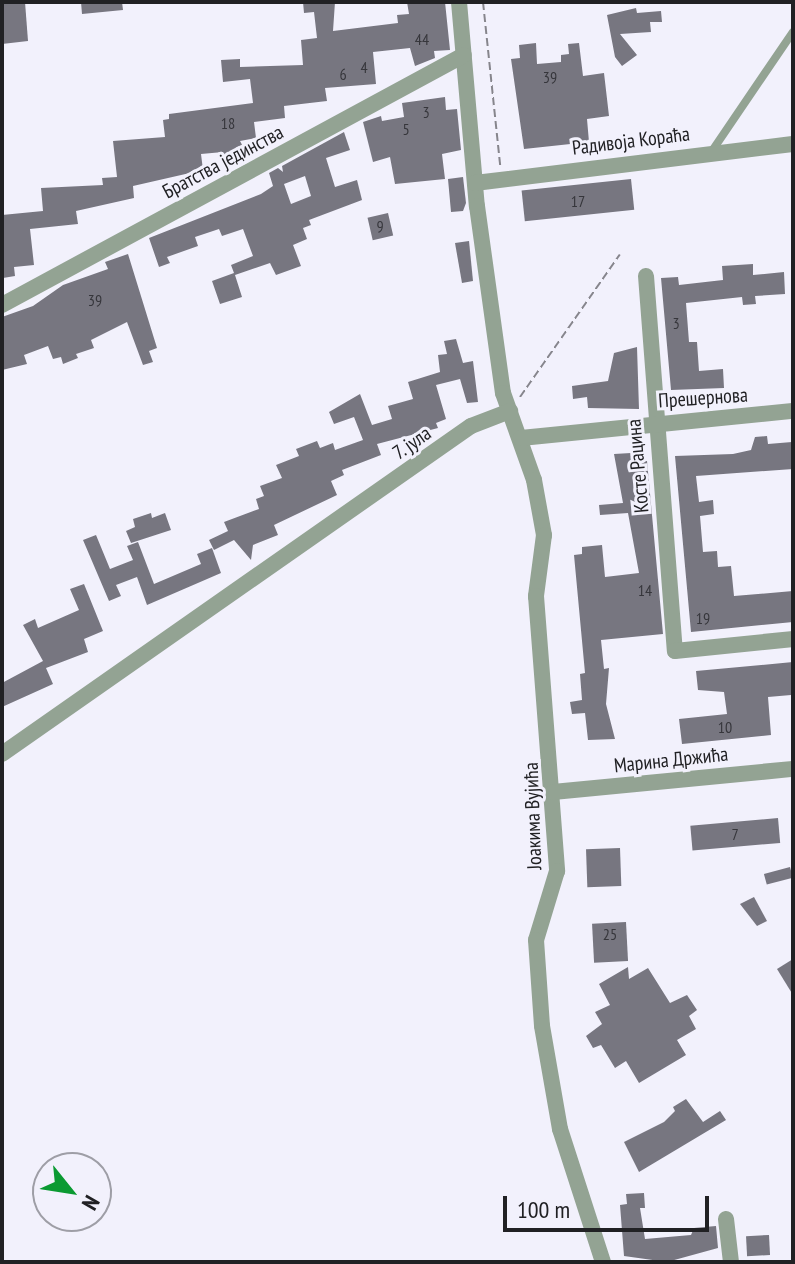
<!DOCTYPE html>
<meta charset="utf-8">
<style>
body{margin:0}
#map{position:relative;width:795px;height:1264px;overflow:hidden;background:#f2f1fc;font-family:"PT Sans Narrow",sans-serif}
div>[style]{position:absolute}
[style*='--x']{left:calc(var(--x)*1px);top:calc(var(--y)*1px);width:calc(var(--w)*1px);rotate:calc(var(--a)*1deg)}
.building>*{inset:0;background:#777680;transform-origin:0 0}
.path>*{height:2px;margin-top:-1px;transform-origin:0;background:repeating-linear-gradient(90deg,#86858c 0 8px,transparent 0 12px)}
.lane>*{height:8px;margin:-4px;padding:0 4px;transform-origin:4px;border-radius:4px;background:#93a393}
.street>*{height:16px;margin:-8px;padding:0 8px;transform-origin:8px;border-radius:8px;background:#93a393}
span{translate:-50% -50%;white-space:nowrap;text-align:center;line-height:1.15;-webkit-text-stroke:6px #f2f1fc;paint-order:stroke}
.number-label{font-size:16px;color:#36363b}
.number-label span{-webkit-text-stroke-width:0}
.street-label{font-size:20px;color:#212124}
.frame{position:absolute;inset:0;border:4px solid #212124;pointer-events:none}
.north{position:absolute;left:32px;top:1152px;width:80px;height:80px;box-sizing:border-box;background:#f2f1fc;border:2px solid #9e9ea6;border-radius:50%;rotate:120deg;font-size:22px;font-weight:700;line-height:32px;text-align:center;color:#212124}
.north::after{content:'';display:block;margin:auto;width:28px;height:36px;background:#0b9a32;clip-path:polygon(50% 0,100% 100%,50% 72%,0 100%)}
.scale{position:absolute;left:503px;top:1196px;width:206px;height:36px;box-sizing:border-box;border:4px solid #212124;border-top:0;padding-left:10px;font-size:24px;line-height:28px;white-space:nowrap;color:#212124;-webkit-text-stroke:6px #f2f1fc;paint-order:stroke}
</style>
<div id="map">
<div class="building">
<i style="clip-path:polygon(25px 2px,28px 41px,2px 44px,2px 4px)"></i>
<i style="clip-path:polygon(81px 2px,122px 2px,123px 10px,82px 14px)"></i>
<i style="clip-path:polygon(303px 2px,335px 2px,333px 31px,398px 23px,397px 15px,409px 14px,407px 2px,445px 2px,450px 50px,434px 51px,435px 58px,415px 66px,410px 48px,373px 52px,376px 84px,325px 88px,327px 101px,284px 106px,285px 118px,254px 122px,256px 138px,240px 141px,248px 156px,225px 168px,223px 152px,201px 154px,203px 170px,133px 186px,134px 198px,76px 211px,78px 224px,30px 229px,34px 265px,14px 267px,15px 276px,3px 278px,2px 215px,43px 211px,41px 188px,103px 185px,102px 178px,117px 177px,113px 141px,165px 137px,163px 120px,169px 119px,169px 114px,253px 103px,250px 79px,223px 82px,221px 60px,240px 59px,240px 67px,303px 65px,301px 40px,317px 38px,314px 12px,304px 13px)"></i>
<i style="clip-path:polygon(636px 8px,637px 13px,661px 11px,662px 22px,650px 22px,651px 32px,620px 34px,637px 55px,622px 66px,615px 57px,607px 15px)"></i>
<i style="clip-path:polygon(536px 43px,537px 64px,561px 62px,561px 55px,569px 54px,568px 44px,579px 43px,583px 76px,604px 73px,609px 116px,587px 119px,589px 142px,524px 149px,511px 59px,520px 58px,519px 45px)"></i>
<i style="clip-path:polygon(445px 97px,446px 110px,457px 109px,461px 150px,442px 154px,445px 179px,395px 184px,390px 157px,373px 162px,363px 122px,381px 116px,382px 121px,404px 117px,402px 103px)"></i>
<i style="clip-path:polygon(evenodd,344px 132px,350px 150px,326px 158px,335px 187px,357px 180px,362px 200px,309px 220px,311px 225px,303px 228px,307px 239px,293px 245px,301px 266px,276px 275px,270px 263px,235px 275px,242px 297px,220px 304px,212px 281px,234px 273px,231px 265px,253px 256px,243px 229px,222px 236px,219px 229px,195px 237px,198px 246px,167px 257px,170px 263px,159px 267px,149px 238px,261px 194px,273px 186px,269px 173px,278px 168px,283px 172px,282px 166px,344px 132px,305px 176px,311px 196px,291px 204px,284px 184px,305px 176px)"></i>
<i style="clip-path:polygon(463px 177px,466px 203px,463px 211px,451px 212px,448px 179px)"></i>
<i style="left:631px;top:179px;width:31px;height:110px;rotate:84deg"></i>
<i style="left:388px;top:213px;width:23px;height:21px;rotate:77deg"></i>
<i style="clip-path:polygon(469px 241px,473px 281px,462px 283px,455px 243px)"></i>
<i style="clip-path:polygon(128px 254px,157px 348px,149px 351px,153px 362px,143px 365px,127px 322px,91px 340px,94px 348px,76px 354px,78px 358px,63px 364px,61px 357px,53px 359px,48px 346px,24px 355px,27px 364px,2px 370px,2px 317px,33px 306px,63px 285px,108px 269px,105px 262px)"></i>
<i style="clip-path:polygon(753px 264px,753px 275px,784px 272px,785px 294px,755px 296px,756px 304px,743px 305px,742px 297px,686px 303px,689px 342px,697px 342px,699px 371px,723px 369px,724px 388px,671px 390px,661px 278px,678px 277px,679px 285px,723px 280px,722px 266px)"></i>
<i style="clip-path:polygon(456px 339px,463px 363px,473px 361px,478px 402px,467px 403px,460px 379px,436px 385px,446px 419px,436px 423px,438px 428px,377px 444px,381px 455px,342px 470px,344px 475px,331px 481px,337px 495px,274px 525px,278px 535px,253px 545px,251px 560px,234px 540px,214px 550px,209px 540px,228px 531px,224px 522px,259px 509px,256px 499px,264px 496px,260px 486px,282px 478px,276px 465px,299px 456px,296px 449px,317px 441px,320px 448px,333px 443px,335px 450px,363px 440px,354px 417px,334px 424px,329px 412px,360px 394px,372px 425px,392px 419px,388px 406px,413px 399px,408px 382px,440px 372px,438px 355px,447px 354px,444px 341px)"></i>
<i style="clip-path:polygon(637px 347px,639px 409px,588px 408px,587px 397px,573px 399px,572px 386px,608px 381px,614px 353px)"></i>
<i style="clip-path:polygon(767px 436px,768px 444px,792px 442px,793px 469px,696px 476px,699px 502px,713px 500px,714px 514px,700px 516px,703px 552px,717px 551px,718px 567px,731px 566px,734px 596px,793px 591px,793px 622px,691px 632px,675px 456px,733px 454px,751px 450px,755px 437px)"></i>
<i style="clip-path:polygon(631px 453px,631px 462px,647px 461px,663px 634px,601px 640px,604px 669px,609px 668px,606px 704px,615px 739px,588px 740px,585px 713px,572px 714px,570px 702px,582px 700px,580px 674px,585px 673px,574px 555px,582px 554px,582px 547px,602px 545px,605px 577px,639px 573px,628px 513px,600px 515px,599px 505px,623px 503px,614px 454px)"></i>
<i style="clip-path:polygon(151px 513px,152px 518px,165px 513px,171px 530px,131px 543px,126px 531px,135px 527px,133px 519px)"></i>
<i style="clip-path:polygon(96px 535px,110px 569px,133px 560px,127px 546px,138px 542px,154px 584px,201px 564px,197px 554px,212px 548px,221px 573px,147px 605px,137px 577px,116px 585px,121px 596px,109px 601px,83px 540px)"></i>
<i style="clip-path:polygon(84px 584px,103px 631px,84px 639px,88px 652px,46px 668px,53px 684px,2px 707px,2px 683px,43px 661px,23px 625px,35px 619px,38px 628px,79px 610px,70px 589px)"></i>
<i style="clip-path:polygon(793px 662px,791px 695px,768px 697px,771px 735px,682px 744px,679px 719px,727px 714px,724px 692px,698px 690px,696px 671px)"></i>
<i style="left:778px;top:818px;width:25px;height:88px;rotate:85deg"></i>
<i style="left:620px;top:848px;width:38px;height:34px;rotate:88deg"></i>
<i style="left:790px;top:867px;width:11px;height:27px;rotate:75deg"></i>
<i style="clip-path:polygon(754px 897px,767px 921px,757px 926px,740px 904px)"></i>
<i style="left:626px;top:922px;width:39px;height:34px;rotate:87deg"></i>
<i style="clip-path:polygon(793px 959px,793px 995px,777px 969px)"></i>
<i style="clip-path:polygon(628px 967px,629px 979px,648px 968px,670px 1003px,687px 995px,697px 1010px,689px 1016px,696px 1029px,677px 1040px,686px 1055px,639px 1083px,626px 1061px,615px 1068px,601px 1045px,593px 1048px,586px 1036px,602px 1024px,595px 1012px,610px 1005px,599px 984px)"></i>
<i style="clip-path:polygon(686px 1099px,703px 1122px,720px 1111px,726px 1120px,639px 1172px,624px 1142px,664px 1122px,675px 1111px,673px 1107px)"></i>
<i style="clip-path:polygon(644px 1193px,645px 1208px,640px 1208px,645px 1239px,691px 1235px,694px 1228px,716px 1226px,718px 1248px,667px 1262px,624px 1256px,620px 1205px,627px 1204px,626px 1194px)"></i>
<i style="left:769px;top:1235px;width:20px;height:23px;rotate:87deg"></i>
</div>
<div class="path">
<i style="--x:483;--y:2;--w:164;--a:84"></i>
<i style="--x:520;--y:397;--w:174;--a:-55"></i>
</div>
<div class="lane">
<i style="--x:712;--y:151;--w:144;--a:-55.8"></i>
</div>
<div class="street">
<i style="--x:459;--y:2;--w:205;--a:85"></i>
<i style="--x:477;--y:206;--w:189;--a:82.1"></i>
<i style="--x:503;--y:393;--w:92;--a:70.4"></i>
<i style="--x:534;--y:480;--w:56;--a:79.7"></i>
<i style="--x:544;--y:535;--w:62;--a:97.5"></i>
<i style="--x:536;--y:596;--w:276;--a:85.6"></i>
<i style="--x:557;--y:871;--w:72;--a:106.9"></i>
<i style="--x:536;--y:940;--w:86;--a:86"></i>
<i style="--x:542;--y:1026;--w:105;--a:80.1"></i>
<i style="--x:560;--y:1129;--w:140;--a:72.1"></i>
<i style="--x:475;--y:183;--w:320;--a:-7"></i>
<i style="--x:646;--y:276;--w:376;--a:85.6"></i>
<i style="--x:675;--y:651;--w:119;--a:-5.8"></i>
<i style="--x:2;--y:305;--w:525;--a:-28.42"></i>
<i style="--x:521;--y:438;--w:273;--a:-5.7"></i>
<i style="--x:2;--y:754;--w:572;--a:-34.97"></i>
<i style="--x:471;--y:426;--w:42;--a:-21"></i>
<i style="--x:553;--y:792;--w:241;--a:-5.5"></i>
<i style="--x:726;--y:1219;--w:43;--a:83.4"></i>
</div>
<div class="number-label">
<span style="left:422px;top:39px">44</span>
<span style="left:364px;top:67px">4</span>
<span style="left:343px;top:74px">6</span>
<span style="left:550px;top:77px">39</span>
<span style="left:426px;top:112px">3</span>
<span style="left:228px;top:123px">18</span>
<span style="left:406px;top:129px">5</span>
<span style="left:578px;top:201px">17</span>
<span style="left:380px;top:226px">9</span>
<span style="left:95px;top:300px">39</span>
<span style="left:676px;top:323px">3</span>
<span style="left:645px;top:590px">14</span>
<span style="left:703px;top:618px">19</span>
<span style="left:725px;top:727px">10</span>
<span style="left:735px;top:834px">7</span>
<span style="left:610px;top:934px">25</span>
</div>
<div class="street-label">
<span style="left:631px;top:141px;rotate:-7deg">Радивоја Кораћа</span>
<span style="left:223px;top:162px;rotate:-28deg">Братства јединства</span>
<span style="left:703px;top:398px;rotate:-4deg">Прешернова</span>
<span style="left:412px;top:443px;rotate:-35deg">7. јула</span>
<span style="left:638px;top:466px;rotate:-95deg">Косте Рацина</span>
<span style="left:671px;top:760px;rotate:-6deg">Марина Држића</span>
<span style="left:533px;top:816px;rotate:-92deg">Јоакима Вујића</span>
</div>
<div class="frame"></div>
<div class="north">N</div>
<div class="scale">100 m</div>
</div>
